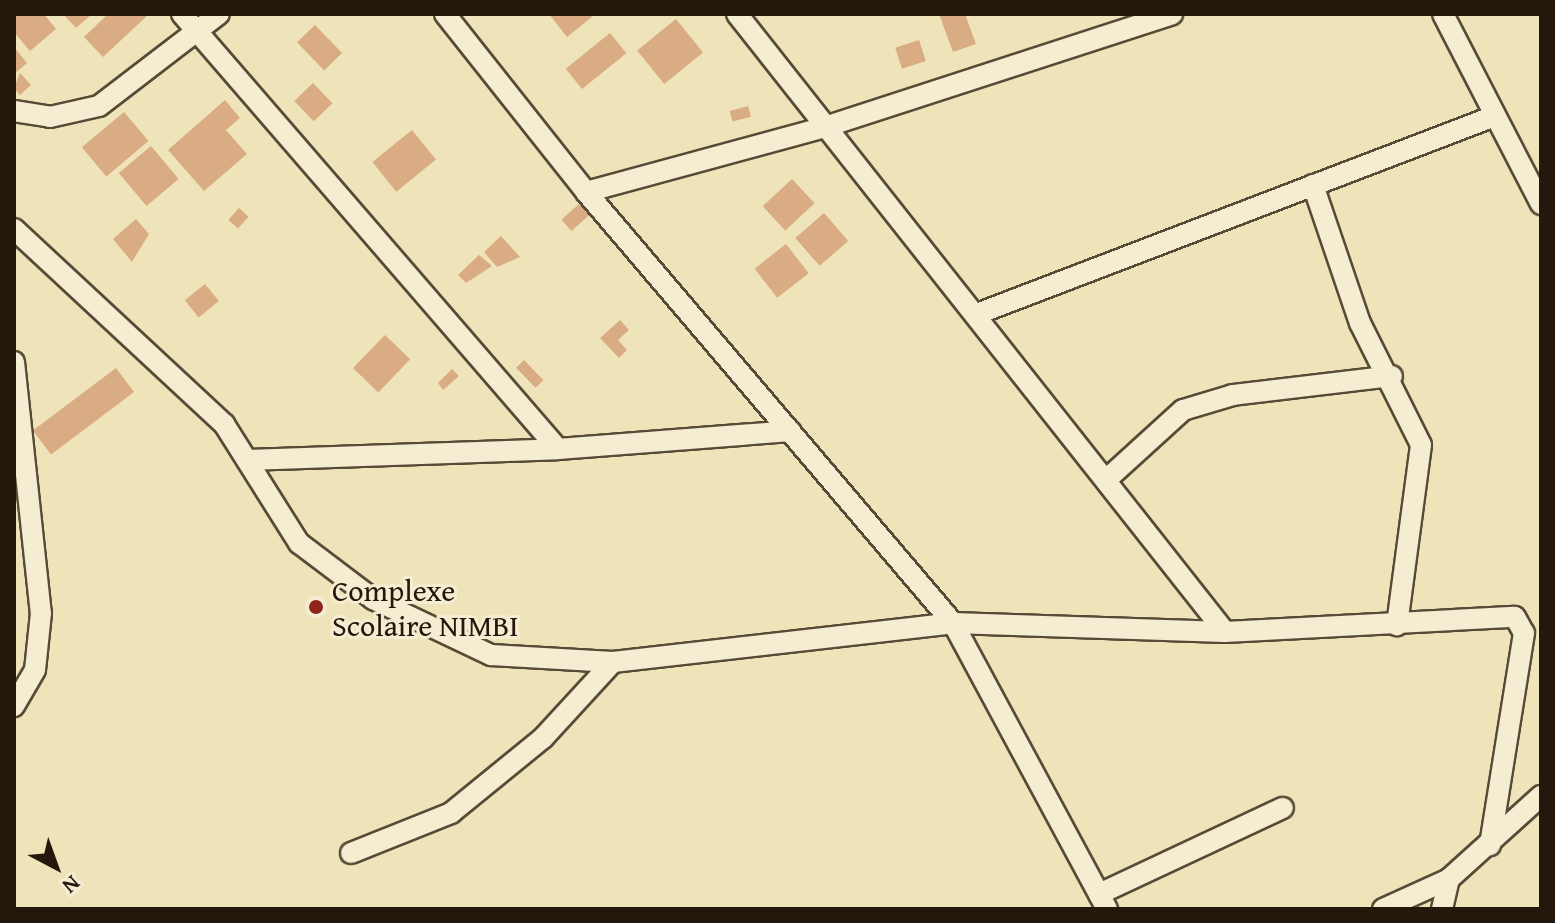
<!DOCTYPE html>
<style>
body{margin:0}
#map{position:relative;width:1555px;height:923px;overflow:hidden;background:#efe3b9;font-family:"Gentium Book Plus",serif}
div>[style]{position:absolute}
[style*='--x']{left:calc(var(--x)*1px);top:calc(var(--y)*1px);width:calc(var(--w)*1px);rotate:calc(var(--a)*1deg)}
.building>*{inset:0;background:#d9ac83;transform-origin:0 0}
.roads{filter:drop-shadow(2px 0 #574a37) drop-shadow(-2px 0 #574a37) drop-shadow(0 2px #574a37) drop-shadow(0 -2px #574a37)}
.street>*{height:20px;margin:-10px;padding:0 10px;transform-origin:10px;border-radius:10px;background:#f5edd2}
.dots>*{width:22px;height:22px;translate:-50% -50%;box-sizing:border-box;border:4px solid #f5edd2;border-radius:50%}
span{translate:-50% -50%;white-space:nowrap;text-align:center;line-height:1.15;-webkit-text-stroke:6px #f5edd2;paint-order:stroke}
.poi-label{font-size:30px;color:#24170c}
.left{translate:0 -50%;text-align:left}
.frame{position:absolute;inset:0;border:16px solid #24170c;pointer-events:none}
.north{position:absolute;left:16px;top:827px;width:80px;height:80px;-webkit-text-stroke:6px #f5edd2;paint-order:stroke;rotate:139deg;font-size:22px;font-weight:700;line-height:32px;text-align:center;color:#24170c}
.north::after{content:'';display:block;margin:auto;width:28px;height:36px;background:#24170c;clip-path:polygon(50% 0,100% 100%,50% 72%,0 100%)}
</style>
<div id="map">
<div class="building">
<i style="clip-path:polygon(14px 14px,44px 14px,56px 29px,30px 51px,14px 32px)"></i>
<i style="clip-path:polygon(63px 14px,92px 14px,76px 28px)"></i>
<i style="clip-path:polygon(108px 14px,149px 14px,103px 57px,84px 37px)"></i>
<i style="clip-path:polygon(549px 14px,590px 14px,592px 17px,567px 37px)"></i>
<i style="clip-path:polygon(939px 14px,965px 14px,976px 44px,953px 52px)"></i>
<i style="left:676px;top:19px;width:43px;height:50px;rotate:51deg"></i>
<i style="left:315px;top:25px;width:39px;height:25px;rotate:46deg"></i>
<i style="left:610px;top:33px;width:26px;height:57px;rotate:51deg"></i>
<i style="left:919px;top:40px;width:22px;height:25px;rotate:72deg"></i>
<i style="clip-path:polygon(14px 47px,27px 63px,14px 74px)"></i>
<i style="clip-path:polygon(20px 73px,31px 85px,20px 95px,14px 88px)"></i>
<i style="left:313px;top:83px;width:28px;height:26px;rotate:46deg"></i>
<i style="clip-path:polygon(225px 100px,240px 118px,226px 130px,247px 154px,204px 191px,168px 150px)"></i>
<i style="left:748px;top:106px;width:11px;height:19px;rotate:75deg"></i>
<i style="left:124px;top:112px;width:38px;height:55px;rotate:50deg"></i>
<i style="left:412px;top:130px;width:38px;height:51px;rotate:51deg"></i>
<i style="left:151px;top:146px;width:43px;height:42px;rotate:50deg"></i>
<i style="left:792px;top:179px;width:33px;height:40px;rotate:47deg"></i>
<i style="left:580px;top:203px;width:15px;height:25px;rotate:48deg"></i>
<i style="left:239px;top:208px;width:13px;height:16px;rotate:42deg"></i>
<i style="left:824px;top:213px;width:37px;height:38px;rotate:49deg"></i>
<i style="clip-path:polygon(136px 219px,149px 234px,132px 262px,113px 239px)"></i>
<i style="clip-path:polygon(501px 236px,520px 257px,497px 267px,484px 252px)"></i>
<i style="left:786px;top:244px;width:37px;height:40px;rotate:52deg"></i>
<i style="clip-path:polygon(479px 255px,492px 266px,466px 283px,458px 275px)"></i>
<i style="left:205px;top:284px;width:22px;height:26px;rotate:51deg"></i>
<i style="clip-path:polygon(620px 320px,629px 330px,618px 340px,627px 350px,619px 358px,600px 338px)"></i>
<i style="left:385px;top:335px;width:35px;height:46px;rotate:44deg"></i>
<i style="left:524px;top:360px;width:28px;height:11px;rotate:46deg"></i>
<i style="left:116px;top:368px;width:30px;height:104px;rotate:53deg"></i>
<i style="clip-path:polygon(452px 369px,459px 376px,443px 390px,438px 383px)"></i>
</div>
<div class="roads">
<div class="street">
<i style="--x:182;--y:14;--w:575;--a:49.16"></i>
<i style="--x:445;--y:14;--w:227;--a:51.6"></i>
<i style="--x:586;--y:192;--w:566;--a:49.59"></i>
<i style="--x:953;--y:623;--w:325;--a:61.7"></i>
<i style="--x:737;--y:14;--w:787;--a:51.7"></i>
<i style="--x:1443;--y:14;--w:214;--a:62.7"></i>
<i style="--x:14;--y:111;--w:36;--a:9"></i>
<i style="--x:50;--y:117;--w:50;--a:-12.7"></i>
<i style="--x:99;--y:106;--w:151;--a:-37.5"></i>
<i style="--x:1313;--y:185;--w:146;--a:71.2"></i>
<i style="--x:1360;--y:323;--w:136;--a:63.4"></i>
<i style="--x:1421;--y:445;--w:182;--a:97.6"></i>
<i style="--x:586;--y:192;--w:248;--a:-15.2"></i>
<i style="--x:825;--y:127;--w:365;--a:-18"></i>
<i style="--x:14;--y:229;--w:287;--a:42.9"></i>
<i style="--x:224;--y:424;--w:141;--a:57.8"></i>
<i style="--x:299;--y:543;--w:93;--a:37.1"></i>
<i style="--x:373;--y:599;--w:131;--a:25.4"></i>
<i style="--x:491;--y:655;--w:122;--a:3.3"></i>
<i style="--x:613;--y:662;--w:342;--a:-6.5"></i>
<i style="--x:953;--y:623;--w:272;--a:1.9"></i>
<i style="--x:1225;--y:632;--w:290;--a:-3"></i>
<i style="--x:1515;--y:617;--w:18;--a:61"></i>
<i style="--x:1524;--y:633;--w:215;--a:99.1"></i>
<i style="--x:977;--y:314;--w:551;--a:-20.93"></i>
<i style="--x:14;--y:362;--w:252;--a:83.9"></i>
<i style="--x:41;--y:613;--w:57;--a:96"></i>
<i style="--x:35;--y:670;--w:42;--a:120.3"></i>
<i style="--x:247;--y:460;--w:311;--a:-2"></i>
<i style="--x:558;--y:449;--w:233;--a:-4.4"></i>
<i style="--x:1106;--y:480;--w:104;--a:-42.3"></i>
<i style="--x:1183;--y:410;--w:52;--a:-16.7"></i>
<i style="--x:1233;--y:395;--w:160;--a:-6.8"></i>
<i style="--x:351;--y:853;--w:108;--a:-21.8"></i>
<i style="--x:451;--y:813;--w:119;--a:-39.2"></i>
<i style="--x:543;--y:738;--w:103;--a:-47.4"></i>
<i style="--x:1099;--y:894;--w:203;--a:-25.1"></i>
<i style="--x:1383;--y:909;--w:72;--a:-24.4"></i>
<i style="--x:1449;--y:879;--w:124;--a:-42.1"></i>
<i style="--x:1442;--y:909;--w:31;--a:-77"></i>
</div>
</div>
<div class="dots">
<i style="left:316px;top:607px;background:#8f2418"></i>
</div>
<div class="poi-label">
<span class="left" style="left:332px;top:607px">Complexe<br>Scolaire NIMBI</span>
</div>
<div class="frame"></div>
<div class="north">N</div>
</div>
